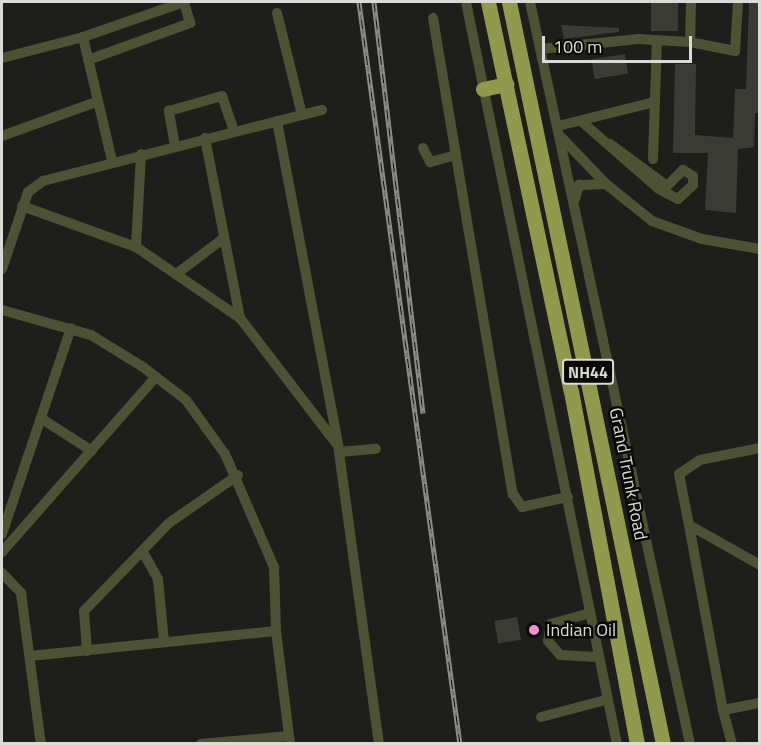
<!DOCTYPE html>
<style>
body{margin:0}
#map{position:relative;width:761px;height:745px;overflow:hidden;background:#1e1f1a;font-family:"Titillium Web",sans-serif}
div>[style]{position:absolute}
[style*='--x']{left:calc(var(--x)*1px);top:calc(var(--y)*1px);width:calc(var(--w)*1px);rotate:calc(var(--a)*1deg)}
.building>*{inset:0;background:#3a3b35;transform-origin:0 0}
.minor>*{height:10px;margin:-5px;padding:0 5px;transform-origin:5px;border-radius:5px;background:#4e5234}
.highway>*{height:15px;margin:-7.5px;padding:0 7.5px;transform-origin:7.5px;border-radius:7.5px;background:#90994c}
.rail>*{height:5px;margin-top:-2.5px;transform-origin:0;background:repeating-linear-gradient(90deg,#080907 0 9px,#8c8d8a 0 18px);box-sizing:border-box;border-block:2px solid #8c8d8a}
.dots>*{width:16px;height:16px;translate:-50% -50%;box-sizing:border-box;border:3px solid #080907;border-radius:50%}
span{translate:-50% -50%;white-space:nowrap;text-align:center;line-height:1.15;-webkit-text-stroke:5px #080907;paint-order:stroke}
.shield-label span{padding:2px 4px;background:#080907;border:2px solid;border-radius:4px;-webkit-text-stroke-width:0}
.shield-label{font-size:16px;color:#dadbd8;font-weight:700}
.street-label{font-size:18px;color:#dadbd8}
.poi-label{font-size:18px;color:#dadbd8}
.left{translate:0 -50%;text-align:left}
.frame{position:absolute;inset:0;border:3px solid #dadbd8;pointer-events:none}
.scale{position:absolute;left:542px;top:36px;width:150px;height:27px;box-sizing:border-box;border:3px solid #dadbd8;border-top:0;padding-left:8px;font-size:18px;line-height:21px;white-space:nowrap;color:#dadbd8;-webkit-text-stroke:4px #080907;paint-order:stroke}
</style>
<div id="map">
<div class="building">
<i style="left:651px;top:2px;width:27px;height:29px"></i>
<i style="clip-path:polygon(749px 2px,759px 2px,759px 113px,755px 113px,754px 147px,738px 149px,736px 213px,705px 210px,708px 153px,673px 153px,675px 64px,696px 64px,695px 135px,733px 138px,735px 89px,746px 89px)"></i>
<i style="clip-path:polygon(561px 25px,619px 28px,619px 32px,564px 39px)"></i>
<i style="left:625px;top:54px;width:20px;height:34px;rotate:81deg"></i>
<i style="left:517px;top:617px;width:23px;height:23px;rotate:80deg"></i>
</div>
<div class="minor">
<i style="--x:466;--y:2;--w:757;--a:78.5"></i>
<i style="--x:530;--y:2;--w:759;--a:77.83"></i>
<i style="--x:691;--y:2;--w:40;--a:91.4"></i>
<i style="--x:690;--y:42;--w:46;--a:11.3"></i>
<i style="--x:735;--y:51;--w:49;--a:-86.5"></i>
<i style="--x:277;--y:13;--w:105;--a:76.2"></i>
<i style="--x:433;--y:18;--w:483;--a:80.5"></i>
<i style="--x:513;--y:494;--w:16;--a:55"></i>
<i style="--x:522;--y:507;--w:47;--a:-12.3"></i>
<i style="--x:83;--y:37;--w:127;--a:76.8"></i>
<i style="--x:540;--y:49;--w:99;--a:-5.8"></i>
<i style="--x:638;--y:39;--w:52;--a:3.3"></i>
<i style="--x:2;--y:58;--w:84;--a:-14.5"></i>
<i style="--x:83;--y:37;--w:107;--a:-19.1"></i>
<i style="--x:88;--y:60;--w:109;--a:-19.9"></i>
<i style="--x:190;--y:23;--w:22;--a:-106"></i>
<i style="--x:277;--y:121;--w:330;--a:79.3"></i>
<i style="--x:338;--y:445;--w:302;--a:82.2"></i>
<i style="--x:581;--y:121;--w:103;--a:41.1"></i>
<i style="--x:659;--y:189;--w:21;--a:28"></i>
<i style="--x:678;--y:199;--w:21;--a:-43"></i>
<i style="--x:693;--y:185;--w:9;--a:-90"></i>
<i style="--x:693;--y:176;--w:12;--a:-149"></i>
<i style="--x:683;--y:170;--w:23;--a:135"></i>
<i style="--x:667;--y:186;--w:71;--a:-143.6"></i>
<i style="--x:558;--y:126;--w:100;--a:-13.9"></i>
<i style="--x:2;--y:136;--w:100;--a:-19.9"></i>
<i style="--x:561;--y:137;--w:65;--a:46.2"></i>
<i style="--x:606;--y:184;--w:59;--a:38.8"></i>
<i style="--x:652;--y:221;--w:53;--a:19.8"></i>
<i style="--x:702;--y:239;--w:59;--a:9.8"></i>
<i style="--x:205;--y:138;--w:183;--a:79"></i>
<i style="--x:175;--y:146;--w:36;--a:-100"></i>
<i style="--x:169;--y:111;--w:55;--a:-15.8"></i>
<i style="--x:222;--y:96;--w:36;--a:71"></i>
<i style="--x:423;--y:148;--w:16;--a:63"></i>
<i style="--x:430;--y:162;--w:27;--a:-15"></i>
<i style="--x:653;--y:159;--w:118;--a:-88.1"></i>
<i style="--x:575;--y:199;--w:15;--a:-74"></i>
<i style="--x:579;--y:185;--w:27;--a:-2"></i>
<i style="--x:22;--y:206;--w:121;--a:19.8"></i>
<i style="--x:136;--y:247;--w:126;--a:34.3"></i>
<i style="--x:240;--y:318;--w:158;--a:52.5"></i>
<i style="--x:136;--y:247;--w:93;--a:-86.9"></i>
<i style="--x:2;--y:269;--w:81;--a:-71.3"></i>
<i style="--x:28;--y:192;--w:19;--a:-36"></i>
<i style="--x:43;--y:181;--w:288;--a:-14.3"></i>
<i style="--x:179;--y:272;--w:56;--a:-37.1"></i>
<i style="--x:2;--y:310;--w:92;--a:15.7"></i>
<i style="--x:91;--y:335;--w:61;--a:31.6"></i>
<i style="--x:143;--y:367;--w:54;--a:37.5"></i>
<i style="--x:186;--y:400;--w:67;--a:54.2"></i>
<i style="--x:225;--y:454;--w:123;--a:66.6"></i>
<i style="--x:274;--y:567;--w:64;--a:88.2"></i>
<i style="--x:276;--y:631;--w:114;--a:82.9"></i>
<i style="--x:42;--y:419;--w:59;--a:32.6"></i>
<i style="--x:760;--y:448;--w:61;--a:168.7"></i>
<i style="--x:700;--y:460;--w:25;--a:146"></i>
<i style="--x:679;--y:474;--w:52;--a:78.9"></i>
<i style="--x:689;--y:525;--w:81;--a:29.4"></i>
<i style="--x:339;--y:452;--w:37;--a:-5"></i>
<i style="--x:689;--y:525;--w:188;--a:79.6"></i>
<i style="--x:2;--y:534;--w:217;--a:-71.5"></i>
<i style="--x:2;--y:552;--w:233;--a:-48.7"></i>
<i style="--x:143;--y:552;--w:31;--a:61"></i>
<i style="--x:158;--y:579;--w:62;--a:84.5"></i>
<i style="--x:2;--y:573;--w:28;--a:46"></i>
<i style="--x:21;--y:593;--w:152;--a:82.5"></i>
<i style="--x:590;--y:613;--w:41;--a:164.2"></i>
<i style="--x:551;--y:624;--w:17;--a:100"></i>
<i style="--x:548;--y:641;--w:18;--a:49"></i>
<i style="--x:560;--y:655;--w:38;--a:3"></i>
<i style="--x:87;--y:651;--w:40;--a:-94.3"></i>
<i style="--x:84;--y:611;--w:122;--a:-46"></i>
<i style="--x:169;--y:523;--w:84;--a:-34.8"></i>
<i style="--x:30;--y:656;--w:247;--a:-5.8"></i>
<i style="--x:541;--y:717;--w:67;--a:-14.7"></i>
<i style="--x:201;--y:744;--w:88;--a:-5.2"></i>
<i style="--x:732;--y:744;--w:35;--a:-105"></i>
<i style="--x:723;--y:710;--w:38;--a:-11"></i>
</div>
<div class="highway">
<i style="--x:488;--y:2;--w:398;--a:78"></i>
<i style="--x:571;--y:391;--w:359;--a:79.4"></i>
<i style="--x:509;--y:2;--w:758;--a:78.27"></i>
<i style="--x:483;--y:89;--w:24;--a:-12"></i>
</div>
<div class="rail">
<i style="--x:359;--y:2;--w:749;--a:82.25"></i>
<i style="--x:374;--y:2;--w:414;--a:83.2"></i>
</div>
<div class="dots">
<i style="left:534px;top:630px;background:#f690cf"></i>
</div>
<div class="shield-label">
<span style="left:588px;top:372px">NH44</span>
</div>
<div class="street-label">
<span style="left:628px;top:474px;rotate:79deg">Grand Trunk Road</span>
</div>
<div class="poi-label">
<span class="left" style="left:546px;top:630px">Indian Oil</span>
</div>
<div class="frame"></div>
<div class="scale">100 m</div>
</div>
